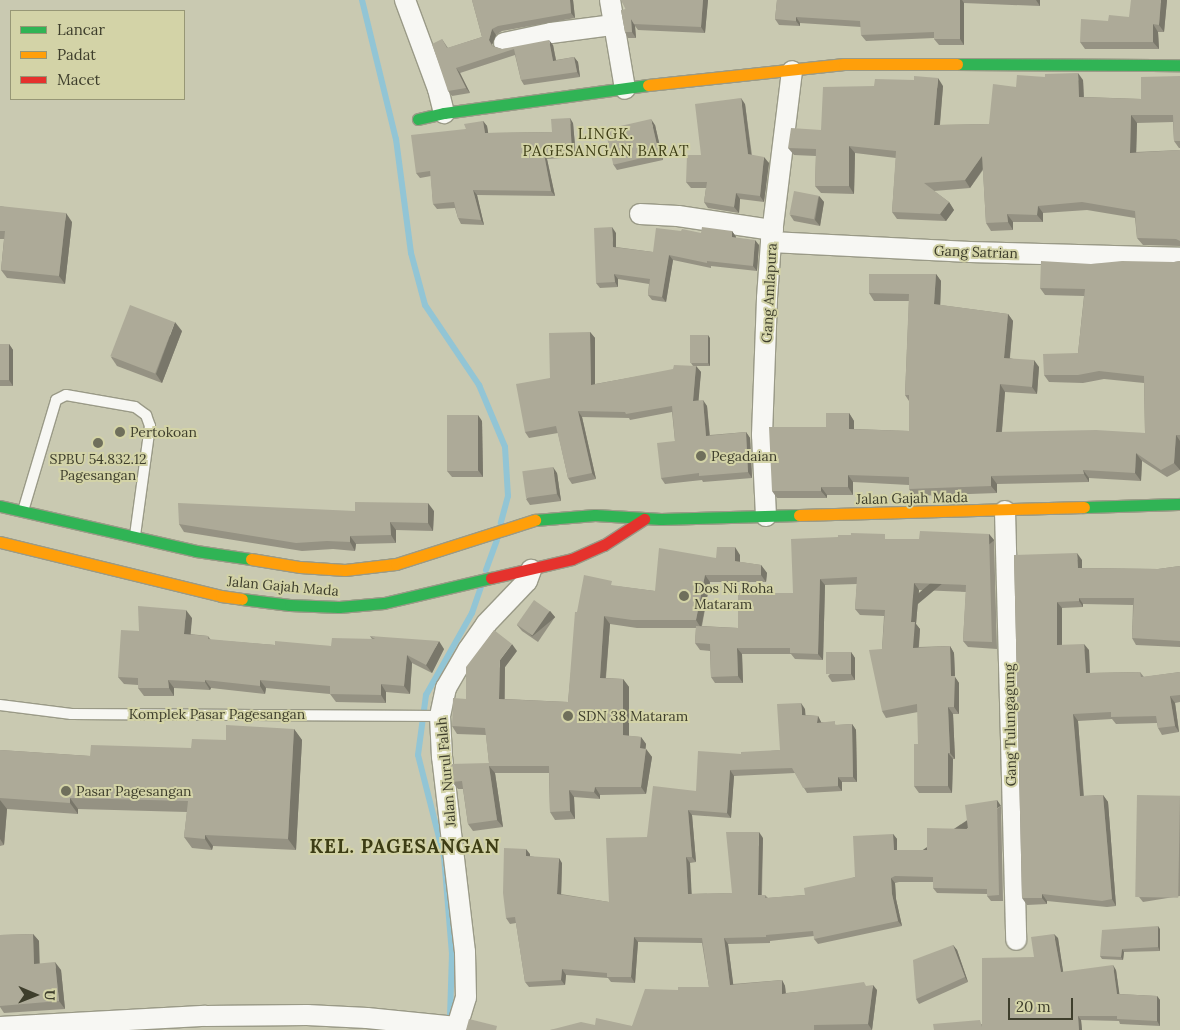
<!DOCTYPE html>
<style>
body{margin:0}
#map{position:relative;width:1180px;height:1030px;overflow:hidden;background:#c9c9b1;font-family:Lora,serif}
div>[style]{position:absolute}
[style*='--x']{left:calc(var(--x)*1px);top:calc(var(--y)*1px);width:calc(var(--w)*1px);rotate:calc(var(--a)*1deg)}
.stream>*{height:6px;margin:-3px;padding:0 3px;transform-origin:3px;border-radius:3px;background:#92c5d5}
.roads{filter:drop-shadow(1px 0 #9a9a87) drop-shadow(-1px 0 #9a9a87) drop-shadow(0 1px #9a9a87) drop-shadow(0 -1px #9a9a87)}
.lane>*{height:10px;margin:-5px;padding:0 5px;transform-origin:5px;border-radius:5px;background:#f7f7f3}
.street>*{height:20px;margin:-10px;padding:0 10px;transform-origin:10px;border-radius:10px;background:#f7f7f3}
.fast>*{height:11px;margin:-5.5px;padding:0 5.5px;transform-origin:5.5px;border-radius:5.5px;background:#30b455}
.slow>*{height:11px;margin:-5.5px;padding:0 5.5px;transform-origin:5.5px;border-radius:5.5px;background:#ff9f0a}
.jam>*{height:11px;margin:-5.5px;padding:0 5.5px;transform-origin:5.5px;border-radius:5.5px;background:#e5322d}
.wall>*{inset:0;background:#959283}
.shaded-wall>*{inset:0;background:#79776a;transform-origin:0 0}
.building>*{inset:0;background:#adaa98;transform-origin:0 0}
.dots>*{width:14px;height:14px;translate:-50% -50%;box-sizing:border-box;border:2px solid #d3d3a7;border-radius:50%}
span{translate:-50% -50%;white-space:nowrap;text-align:center;line-height:1.15;-webkit-text-stroke:4px #d3d3a7;paint-order:stroke}
.street-label{font-size:14px;color:#3e3e2c}
.poi-label{font-size:14px;color:#3e3e2c}
.left{translate:0 -50%;text-align:left}
.neighbourhood-label{font-size:15px;color:#3d3d15;letter-spacing:1px}
.district-label{font-size:19px;color:#3d3d15;font-weight:700;letter-spacing:1px}
.legend{position:absolute;left:10px;top:10px;width:175px;height:90px;box-sizing:border-box;background:#d3d3a7;border:1px solid #979776;margin:0;padding:6px 9px;list-style:none;font-size:15px;color:#3e3e2c}
.legend li{display:flex;align-items:center;gap:10px;height:25px}
.legend b{width:25px;border:1px solid #979776}
.north{position:absolute;left:10px;top:970px;width:50px;height:50px;-webkit-text-stroke:4px #d3d3a7;paint-order:stroke;rotate:91deg;font-size:14px;font-weight:700;line-height:20px;text-align:center;color:#3e3e2c}
.north::after{content:'';display:block;margin:auto;width:18px;height:22px;background:#3e3e2c;clip-path:polygon(50% 0,100% 100%,50% 72%,0 100%)}
.scale{position:absolute;left:1008px;top:998px;width:65px;height:22px;box-sizing:border-box;border:2px solid #3e3e2c;border-top:0;padding-left:6px;font-size:15px;line-height:18px;white-space:nowrap;color:#3e3e2c;-webkit-text-stroke:4px #d3d3a7;paint-order:stroke}
</style>
<div id="map">
<div class="stream">
<i style="--x:362;--y:0;--w:143;--a:76.3"></i>
<i style="--x:396;--y:139;--w:115;--a:82.5"></i>
<i style="--x:411;--y:253;--w:54;--a:74.9"></i>
<i style="--x:425;--y:305;--w:97;--a:56"></i>
<i style="--x:479;--y:385;--w:67;--a:67.2"></i>
<i style="--x:505;--y:447;--w:49;--a:86.5"></i>
<i style="--x:508;--y:496;--w:28;--a:105"></i>
<i style="--x:486;--y:570;--w:32;--a:-70"></i>
<i style="--x:450;--y:1017;--w:63;--a:-88.2"></i>
<i style="--x:452;--y:954;--w:97;--a:-94.7"></i>
<i style="--x:444;--y:857;--w:105;--a:-104.3"></i>
<i style="--x:418;--y:755;--w:61;--a:-82.4"></i>
<i style="--x:426;--y:695;--w:94;--a:-60.7"></i>
<i style="--x:472;--y:613;--w:28;--a:-71"></i>
</div>
<div class="roads">
<div class="lane">
<i style="--x:23;--y:511;--w:116;--a:-73.4"></i>
<i style="--x:56;--y:400;--w:11;--a:-27"></i>
<i style="--x:66;--y:395;--w:70;--a:9.9"></i>
<i style="--x:135;--y:407;--w:14;--a:36"></i>
<i style="--x:146;--y:415;--w:12;--a:70"></i>
<i style="--x:150;--y:426;--w:111;--a:97.8"></i>
<i style="--x:0;--y:705;--w:72;--a:7.2"></i>
<i style="--x:71;--y:714;--w:369;--a:0.3"></i>
</div>
<div class="street">
<i style="--x:405;--y:0;--w:95;--a:69.7"></i>
<i style="--x:438;--y:89;--w:25;--a:76"></i>
<i style="--x:610;--y:0;--w:90;--a:80.4"></i>
<i style="--x:504;--y:43;--w:48;--a:-12"></i>
<i style="--x:551;--y:33;--w:63;--a:-7.4"></i>
<i style="--x:640;--y:214;--w:38;--a:3"></i>
<i style="--x:678;--y:216;--w:96;--a:8.4"></i>
<i style="--x:771;--y:242;--w:199;--a:2.9"></i>
<i style="--x:970;--y:252;--w:210;--a:1.6"></i>
<i style="--x:1005;--y:511;--w:429;--a:88.5"></i>
<i style="--x:766;--y:516;--w:81;--a:-92.8"></i>
<i style="--x:762;--y:435;--w:137;--a:-87.9"></i>
<i style="--x:767;--y:298;--w:56;--a:-85.9"></i>
<i style="--x:771;--y:242;--w:172;--a:-83"></i>
<i style="--x:0;--y:1027;--w:206;--a:-3.1"></i>
<i style="--x:206;--y:1016;--w:101;--a:-0.6"></i>
<i style="--x:307;--y:1015;--w:60;--a:2.9"></i>
<i style="--x:367;--y:1018;--w:90;--a:5.7"></i>
<i style="--x:456;--y:1030;--w:34;--a:-73"></i>
<i style="--x:466;--y:997;--w:45;--a:-91.3"></i>
<i style="--x:465;--y:952;--w:196;--a:-96.7"></i>
<i style="--x:442;--y:757;--w:41;--a:-92.8"></i>
<i style="--x:440;--y:716;--w:29;--a:-78"></i>
<i style="--x:446;--y:688;--w:44;--a:-59.9"></i>
<i style="--x:468;--y:650;--w:32;--a:-55"></i>
<i style="--x:486;--y:624;--w:59;--a:-46.4"></i>
<i style="--x:527;--y:581;--w:12;--a:-70"></i>
</div>
<div class="fast">
<i style="--x:957;--y:64;--w:223;--a:0.3"></i>
<i style="--x:418;--y:119;--w:27;--a:-13"></i>
<i style="--x:444;--y:113;--w:206;--a:-7.8"></i>
<i style="--x:0;--y:506;--w:201;--a:12.9"></i>
<i style="--x:196;--y:551;--w:56;--a:8.3"></i>
<i style="--x:1084;--y:507;--w:96;--a:-1.8"></i>
<i style="--x:535;--y:520;--w:60;--a:-4.8"></i>
<i style="--x:595;--y:515;--w:66;--a:3.5"></i>
<i style="--x:661;--y:519;--w:138;--a:-1.7"></i>
<i style="--x:242;--y:599;--w:48;--a:7.1"></i>
<i style="--x:290;--y:605;--w:49;--a:2.3"></i>
<i style="--x:339;--y:607;--w:45;--a:-5.1"></i>
<i style="--x:384;--y:603;--w:110;--a:-13.2"></i>
</div>
<div class="slow">
<i style="--x:648;--y:85;--w:197;--a:-6.1"></i>
<i style="--x:844;--y:64;--w:113;--a:0"></i>
<i style="--x:799;--y:515;--w:285;--a:-1.6"></i>
<i style="--x:0;--y:542;--w:228;--a:13.7"></i>
<i style="--x:221;--y:596;--w:21;--a:8"></i>
<i style="--x:251;--y:559;--w:50;--a:9.3"></i>
<i style="--x:300;--y:567;--w:45;--a:3.8"></i>
<i style="--x:345;--y:570;--w:51;--a:-6.7"></i>
<i style="--x:396;--y:564;--w:146;--a:-17.6"></i>
</div>
<div class="jam">
<i style="--x:491;--y:578;--w:83;--a:-13.2"></i>
<i style="--x:572;--y:559;--w:35;--a:-24"></i>
<i style="--x:604;--y:545;--w:48;--a:-33"></i>
</div>
</div>
<div class="wall">
<i style="clip-path:polygon(472px 0,573px 0,575px 18px,502px 31px,496px 35px,492px 45px,493px 46px,502px 49px,553px 45px,556px 60px,574px 57px,578px 62px,580px 77px,524px 85px,521px 80px,515px 55px,460px 73px,470px 93px,452px 96px,448px 91px,442px 39px,448px 48px,482px 37px)"></i>
<i style="clip-path:polygon(708px 0,705px 33px,638px 30px,635px 26px,636px 38px,628px 38px,625px 32px,621px 10px)"></i>
<i style="clip-path:polygon(777px 0,1040px 0,1040px 6px,964px 3px,964px 45px,939px 45px,934px 39px,934px 38px,866px 41px,861px 35px,861px 27px,800px 23px,800px 26px,779px 25px,775px 19px)"></i>
<i style="clip-path:polygon(1167px 0,1164px 32px,1158px 32px,1159px 49px,1085px 49px,1080px 42px,1129px 17px)"></i>
<i style="clip-path:polygon(1180px 76px,1180px 148px,1179px 148px,1174px 141px,1173px 122px,1137px 123px,1136px 152px,1180px 150px,1180px 246px,1143px 245px,1137px 238px,1135px 218px,1087px 210px,1043px 213px,1043px 222px,1013px 222px,1013px 230px,991px 231px,986px 223px,983px 170px,970px 188px,934px 191px,949px 202px,954px 210px,946px 221px,897px 219px,892px 212px,896px 158px,855px 153px,854px 194px,821px 193px,815px 186px,816px 156px,794px 155px,788px 148px,821px 130px,943px 86px,940px 125px,989px 124px,1016px 87px,1083px 80px,1084px 97px,1141px 99px)"></i>
<i style="clip-path:polygon(745px 104px,752px 155px,769px 163px,764px 202px,740px 199px,739px 213px,708px 208px,704px 202px,706px 188px,691px 188px,686px 182px,701px 155px)"></i>
<i style="clip-path:polygon(483px 121px,487px 126px,488px 133px,552px 132px,573px 123px,576px 157px,547px 159px,555px 196px,477px 195px,484px 225px,461px 224px,458px 218px,455px 208px,437px 209px,433px 204px,431px 176px,420px 178px,416px 173px,466px 129px)"></i>
<i style="clip-path:polygon(655px 125px,663px 160px,617px 170px,613px 164px)"></i>
<i style="clip-path:polygon(819px 196px,824px 202px,820px 226px,794px 221px,790px 215px)"></i>
<i style="clip-path:polygon(0 206px,72px 222px,65px 284px,7px 278px,1px 270px,4px 239px,0 239px)"></i>
<i style="clip-path:polygon(732px 231px,736px 237px,736px 238px,759px 245px,757px 271px,711px 266px,711px 268px,673px 260px,666px 302px,652px 300px,648px 295px,649px 284px,618px 279px,618px 287px,600px 288px,596px 283px,616px 233px,616px 247px,653px 252px,701px 233px)"></i>
<i style="clip-path:polygon(1180px 261px,1180px 470px,1167px 477px,1142px 461px,1141px 481px,1089px 478px,1089px 482px,997px 484px,997px 493px,914px 496px,909px 489px,909px 485px,853px 482px,853px 495px,827px 495px,827px 498px,777px 498px,772px 491px,826px 427px,849px 413px,854px 421px,854px 429px,909px 431px,909px 401px,905px 395px,909px 301px,874px 301px,869px 293px,936px 274px,941px 281px,940px 305px,1008px 314px,1013px 321px,1010px 358px,1039px 367px,1037px 394px,1005px 392px,1002px 432px,1145px 433px,1144px 383px,1104px 379px,1083px 383px,1049px 382px,1044px 375px,1078px 353px,1084px 296px,1045px 295px,1040px 288px,1091px 264px,1174px 262px)"></i>
<i style="clip-path:polygon(182px 331px,162px 383px,117px 366px,111px 357px)"></i>
<i style="clip-path:polygon(590px 332px,595px 338px,595px 384px,696px 366px,701px 372px,698px 400px,707px 406px,710px 435px,746px 432px,750px 438px,752px 478px,703px 482px,702px 480px,665px 484px,661px 478px,675px 441px,672px 412px,630px 420px,629px 418px,582px 417px,596px 479px,572px 484px,568px 478px,558px 433px,529px 438px,525px 432px,550px 378px)"></i>
<i style="clip-path:polygon(710px 338px,710px 366px,693px 366px,691px 363px)"></i>
<i style="clip-path:polygon(0 344px,9px 344px,13px 350px,13px 386px,0 386px)"></i>
<i style="clip-path:polygon(482px 421px,483px 477px,452px 477px,447px 471px)"></i>
<i style="clip-path:polygon(557px 473px,561px 501px,530px 505px,526px 499px)"></i>
<i style="clip-path:polygon(355px 511px,434px 511px,433px 531px,396px 530px,396px 543px,356px 544px,355px 551px,333px 549px,302px 551px,184px 532px,179px 524px)"></i>
<i style="clip-path:polygon(989px 534px,994px 540px,997px 649px,968px 647px,963px 641px,966px 592px,919px 590px,916px 624px,920px 629px,919px 647px,950px 646px,954px 653px,955px 677px,959px 683px,959px 714px,953px 714px,955px 759px,953px 759px,952px 793px,919px 793px,914px 786px,918px 744px,918px 712px,886px 718px,882px 711px,882px 649px,884px 616px,860px 615px,855px 609px,857px 584px,825px 585px,823px 660px,795px 659px,791px 654px,742px 654px,743px 683px,715px 683px,711px 677px,710px 651px,700px 650px,695px 643px,696px 628px,637px 628px,610px 624px,606px 678px,623px 679px,629px 687px,629px 736px,641px 737px,646px 744px,645px 749px,646px 749px,652px 757px,646px 794px,600px 795px,600px 799px,574px 797px,575px 819px,555px 820px,550px 812px,549px 773px,495px 773px,503px 827px,473px 831px,468px 824px,463px 789px,458px 789px,452px 782px,489px 763px,486px 735px,457px 734px,452px 726px,466px 699px,517px 651px,505px 667px,505px 699px,568px 702px,577px 612px,615px 586px,655px 591px,716px 558px,740px 555px,740px 562px,761px 565px,767px 573px,766px 582px,710px 582px,702px 626px,738px 628px,793px 593px,889px 539px,919px 539px)"></i>
<i style="clip-path:polygon(1014px 555px,1082px 560px,1082px 568px,1158px 569px,1180px 566px,1180px 647px,1136px 645px,1132px 638px,1133px 605px,1083px 604px,1083px 607px,1062px 608px,1062px 645px,1089px 650px,1090px 673px,1140px 672px,1144px 677px,1180px 672px,1180px 702px,1175px 703px,1179px 732px,1162px 735px,1158px 728px,1157px 723px,1116px 724px,1112px 719px,1078px 721px,1084px 796px,1103px 795px,1108px 802px,1116px 906px,1107px 907px,1047px 901px,1047px 904px,1027px 905px,1022px 898px)"></i>
<i style="clip-path:polygon(550px 611px,555px 617px,538px 642px,522px 631px,517px 625px)"></i>
<i style="clip-path:polygon(192px 618px,190px 634px,208px 636px,211px 640px,275px 645px,331px 646px,372px 639px,370px 636px,444px 649px,432px 673px,412px 663px,410px 694px,386px 692px,386px 703px,336px 702px,330px 694px,266px 688px,265px 694px,211px 688px,210px 690px,174px 688px,174px 696px,144px 696px,138px 688px,138px 685px,124px 684px,118px 677px,139px 631px)"></i>
<i style="clip-path:polygon(851px 652px,855px 658px,855px 680px,832px 682px,828px 676px)"></i>
<i style="clip-path:polygon(805px 709px,805px 715px,818px 716px,821px 722px,837px 725px,852px 724px,856px 730px,857px 782px,842px 782px,842px 791px,807px 793px,795px 773px,734px 776px,731px 818px,692px 815px,696px 862px,690px 863px,691px 894px,732px 893px,763px 838px,762px 895px,765px 895px,768px 898px,805px 895px,855px 877px,893px 834px,897px 839px,897px 850px,927px 850px,968px 829px,1001px 806px,1003px 901px,991px 901px,987px 896px,987px 894px,937px 893px,933px 888px,933px 882px,899px 882px,895px 883px,896px 899px,902px 926px,818px 944px,814px 939px,814px 936px,770px 941px,770px 943px,728px 944px,733px 984px,782px 980px,785px 986px,786px 993px,866px 986px,877px 990px,872px 1030px,550px 1030px,595px 1025px,632px 1026px,678px 990px,709px 987px,702px 943px,638px 942px,635px 983px,611px 982px,608px 978px,566px 975px,565px 985px,529px 987px,525px 982px,516px 923px,510px 924px,506px 918px,530px 854px,530px 856px,562px 863px,561px 894px,609px 902px,647px 837px,696px 791px,741px 754px,780px 750px)"></i>
<i style="clip-path:polygon(294px 729px,302px 740px,296px 850px,213px 846px,212px 850px,192px 848px,184px 837px,187px 812px,78px 809px,78px 814px,7px 809px,4px 845px,0 846px,0 750px,90px 756px,191px 748px,226px 740px)"></i>
<i style="clip-path:polygon(1180px 796px,1180px 896px,1143px 902px,1139px 897px)"></i>
<i style="clip-path:polygon(1160px 929px,1160px 951px,1124px 952px,1123px 960px,1102px 959px,1100px 956px)"></i>
<i style="clip-path:polygon(33px 934px,39px 941px,39px 964px,61px 970px,65px 1009px,4px 1013px,0 1007px,0 935px)"></i>
<i style="clip-path:polygon(1058px 938px,1063px 972px,1116px 970px,1119px 994px,1157px 996px,1160px 1000px,1160px 1026px,1120px 1024px,1119px 1021px,1081px 1020px,1082px 1030px,934px 1030px,982px 1024px,1034px 957px)"></i>
<i style="clip-path:polygon(953px 945px,957px 950px,968px 982px,919px 1004px,916px 999px)"></i>
</div>
<div class="shaded-wall">
<i style="clip-path:polygon(570px 0,573px 0,575px 18px,571px 13px)"></i>
<i style="clip-path:polygon(703px 0,708px 0,705px 33px,701px 27px)"></i>
<i style="clip-path:polygon(960px 0,962px 0,964px 3px,964px 45px,960px 39px)"></i>
<i style="clip-path:polygon(1036px 0,1040px 0,1040px 6px)"></i>
<i style="clip-path:polygon(1161px 0,1167px 0,1164px 32px,1159px 25px)"></i>
<i style="clip-path:polygon(796px 17px,800px 23px,800px 26px,796px 21px)"></i>
<i style="clip-path:polygon(631px 19px,635px 26px,636px 38px,632px 32px)"></i>
<i style="clip-path:polygon(1153px 24px,1158px 32px,1159px 49px,1153px 42px)"></i>
<i style="clip-path:polygon(492px 29px,496px 35px,492px 45px,496px 51px,489px 40px)"></i>
<i style="clip-path:polygon(549px 40px,553px 45px,557px 66px,553px 61px)"></i>
<i style="clip-path:polygon(574px 57px,578px 62px,580px 77px,577px 72px)"></i>
<i style="clip-path:polygon(456px 68px,460px 73px,470px 93px,466px 88px)"></i>
<i style="clip-path:polygon(1078px 73px,1083px 80px,1084px 104px,1079px 97px)"></i>
<i style="clip-path:polygon(938px 78px,943px 86px,939px 133px,934px 125px)"></i>
<i style="clip-path:polygon(741px 98px,745px 104px,752px 161px,748px 154px)"></i>
<i style="clip-path:polygon(1131px 115px,1137px 123px,1136px 160px,1130px 153px)"></i>
<i style="clip-path:polygon(570px 118px,573px 123px,576px 157px,572px 152px)"></i>
<i style="clip-path:polygon(651px 119px,655px 125px,663px 160px,659px 154px)"></i>
<i style="clip-path:polygon(483px 121px,487px 126px,489px 138px,485px 133px)"></i>
<i style="clip-path:polygon(849px 146px,855px 153px,854px 194px,849px 186px)"></i>
<i style="clip-path:polygon(544px 154px,547px 159px,555px 196px,551px 191px)"></i>
<i style="clip-path:polygon(982px 156px,987px 163px,970px 188px,965px 180px)"></i>
<i style="clip-path:polygon(764px 157px,769px 163px,764px 202px,760px 196px)"></i>
<i style="clip-path:polygon(473px 190px,477px 195px,484px 225px,481px 220px)"></i>
<i style="clip-path:polygon(736px 193px,740px 199px,739px 213px,734px 207px)"></i>
<i style="clip-path:polygon(819px 196px,824px 202px,820px 226px,815px 220px)"></i>
<i style="clip-path:polygon(949px 202px,954px 210px,946px 221px,940px 214px)"></i>
<i style="clip-path:polygon(1038px 206px,1043px 213px,1043px 222px,1037px 215px)"></i>
<i style="clip-path:polygon(66px 213px,72px 222px,65px 284px,59px 276px)"></i>
<i style="clip-path:polygon(1007px 214px,1013px 222px,1013px 230px,1008px 222px)"></i>
<i style="clip-path:polygon(612px 227px,616px 233px,616px 252px,613px 247px)"></i>
<i style="clip-path:polygon(732px 231px,736px 237px,735px 243px,732px 237px)"></i>
<i style="clip-path:polygon(755px 240px,759px 245px,757px 271px,753px 266px)"></i>
<i style="clip-path:polygon(669px 255px,673px 260px,666px 302px,662px 297px)"></i>
<i style="clip-path:polygon(614px 274px,618px 279px,618px 287px,615px 282px)"></i>
<i style="clip-path:polygon(936px 274px,941px 281px,940px 312px,934px 304px)"></i>
<i style="clip-path:polygon(1008px 314px,1013px 321px,1009px 365px,1004px 358px)"></i>
<i style="clip-path:polygon(175px 322px,182px 331px,162px 383px,156px 374px)"></i>
<i style="clip-path:polygon(590px 332px,595px 338px,595px 390px,591px 385px)"></i>
<i style="clip-path:polygon(708px 335px,710px 338px,710px 366px,708px 363px)"></i>
<i style="clip-path:polygon(9px 344px,13px 350px,13px 386px,9px 380px)"></i>
<i style="clip-path:polygon(1034px 360px,1039px 367px,1037px 394px,1032px 387px)"></i>
<i style="clip-path:polygon(696px 366px,701px 372px,698px 407px,693px 401px)"></i>
<i style="clip-path:polygon(1000px 384px,1005px 392px,1001px 440px,996px 432px)"></i>
<i style="clip-path:polygon(703px 400px,707px 406px,710px 442px,706px 436px)"></i>
<i style="clip-path:polygon(578px 411px,582px 417px,596px 479px,592px 473px)"></i>
<i style="clip-path:polygon(849px 413px,854px 421px,854px 436px,849px 429px)"></i>
<i style="clip-path:polygon(478px 415px,482px 421px,483px 477px,478px 470px)"></i>
<i style="clip-path:polygon(746px 432px,750px 438px,752px 478px,748px 472px)"></i>
<i style="clip-path:polygon(1176px 435px,1180px 441px,1180px 470px,1174px 463px)"></i>
<i style="clip-path:polygon(1136px 453px,1142px 461px,1141px 481px,1135px 473px)"></i>
<i style="clip-path:polygon(553px 467px,557px 473px,561px 501px,557px 494px)"></i>
<i style="clip-path:polygon(1083px 470px,1089px 478px,1089px 482px,1084px 474px)"></i>
<i style="clip-path:polygon(848px 475px,853px 482px,853px 495px,848px 487px)"></i>
<i style="clip-path:polygon(991px 476px,997px 484px,997px 493px,991px 486px)"></i>
<i style="clip-path:polygon(821px 487px,827px 495px,827px 498px,821px 491px)"></i>
<i style="clip-path:polygon(428px 503px,434px 511px,433px 531px,428px 523px)"></i>
<i style="clip-path:polygon(390px 522px,396px 530px,396px 543px,391px 535px)"></i>
<i style="left:989px;top:534px;width:8px;height:108px;rotate:50deg"></i>
<i style="clip-path:polygon(350px 536px,356px 544px,355px 551px,350px 542px)"></i>
<i style="clip-path:polygon(735px 547px,740px 555px,740px 568px,735px 561px)"></i>
<i style="clip-path:polygon(1077px 553px,1082px 560px,1082px 574px,1078px 568px)"></i>
<i style="clip-path:polygon(761px 565px,767px 573px,766px 582px,761px 575px)"></i>
<i style="clip-path:polygon(705px 575px,710px 582px,701px 628px,696px 620px)"></i>
<i style="clip-path:polygon(820px 579px,825px 585px,823px 660px,818px 654px)"></i>
<i style="clip-path:polygon(914px 583px,919px 590px,916px 624px,920px 629px,918px 654px,913px 648px,911px 622px)"></i>
<i style="clip-path:polygon(1079px 598px,1083px 604px,1083px 607px,1079px 601px)"></i>
<i style="clip-path:polygon(1057px 602px,1062px 608px,1062px 652px,1057px 645px)"></i>
<i style="clip-path:polygon(186px 610px,192px 618px,190px 642px,184px 634px)"></i>
<i style="left:550px;top:611px;width:8px;height:30px;rotate:50deg"></i>
<i style="clip-path:polygon(604px 616px,610px 624px,605px 685px,600px 678px)"></i>
<i style="clip-path:polygon(439px 641px,444px 649px,432px 673px,426px 665px)"></i>
<i style="clip-path:polygon(512px 644px,517px 651px,505px 667px,504px 707px,499px 699px,500px 660px)"></i>
<i style="clip-path:polygon(1084px 644px,1089px 650px,1090px 679px,1086px 673px)"></i>
<i style="clip-path:polygon(950px 646px,954px 653px,955px 677px,959px 683px,959px 714px,954px 707px,951px 676px)"></i>
<i style="clip-path:polygon(737px 648px,742px 654px,743px 683px,738px 676px)"></i>
<i style="clip-path:polygon(851px 652px,855px 658px,855px 680px,851px 674px)"></i>
<i style="clip-path:polygon(407px 655px,412px 663px,410px 694px,404px 686px)"></i>
<i style="clip-path:polygon(623px 679px,629px 687px,629px 743px,623px 735px)"></i>
<i style="clip-path:polygon(168px 680px,174px 688px,174px 696px,169px 688px)"></i>
<i style="clip-path:polygon(205px 680px,211px 688px,210px 690px,205px 682px)"></i>
<i style="clip-path:polygon(260px 680px,266px 688px,265px 694px,260px 686px)"></i>
<i style="clip-path:polygon(381px 684px,386px 692px,386px 703px,381px 695px)"></i>
<i style="clip-path:polygon(1170px 696px,1175px 703px,1179px 732px,1175px 726px)"></i>
<i style="clip-path:polygon(801px 703px,805px 709px,806px 721px,802px 715px)"></i>
<i style="clip-path:polygon(948px 707px,953px 714px,955px 759px,950px 753px)"></i>
<i style="clip-path:polygon(1073px 714px,1078px 721px,1084px 803px,1080px 796px)"></i>
<i style="clip-path:polygon(818px 716px,821px 722px,821px 728px,817px 723px)"></i>
<i style="clip-path:polygon(852px 724px,856px 730px,857px 782px,853px 777px)"></i>
<i style="clip-path:polygon(294px 729px,302px 740px,296px 850px,288px 839px)"></i>
<i style="clip-path:polygon(641px 737px,646px 744px,645px 756px,640px 748px)"></i>
<i style="clip-path:polygon(646px 749px,652px 757px,646px 794px,641px 787px)"></i>
<i style="clip-path:polygon(948px 753px,953px 759px,952px 793px,948px 786px)"></i>
<i style="clip-path:polygon(489px 766px,495px 773px,503px 827px,497px 820px)"></i>
<i style="clip-path:polygon(730px 770px,734px 776px,731px 818px,727px 813px)"></i>
<i style="clip-path:polygon(838px 777px,842px 782px,842px 791px,838px 786px)"></i>
<i style="clip-path:polygon(595px 787px,600px 795px,600px 799px,594px 792px)"></i>
<i style="clip-path:polygon(569px 790px,574px 797px,575px 819px,570px 811px)"></i>
<i style="clip-path:polygon(1103px 795px,1108px 802px,1116px 906px,1112px 899px)"></i>
<i style="clip-path:polygon(70px 798px,78px 809px,78px 814px,70px 803px)"></i>
<i style="clip-path:polygon(0 800px,7px 809px,4px 845px,0 839px)"></i>
<i style="left:997px;top:800px;width:7px;height:95px;rotate:56deg"></i>
<i style="clip-path:polygon(688px 810px,692px 815px,696px 862px,692px 857px)"></i>
<i style="clip-path:polygon(759px 832px,763px 838px,761px 900px,758px 895px)"></i>
<i style="clip-path:polygon(893px 834px,897px 839px,897px 855px,894px 850px)"></i>
<i style="clip-path:polygon(205px 835px,213px 846px,212px 850px,205px 839px)"></i>
<i style="clip-path:polygon(526px 849px,530px 854px,530px 862px,526px 856px)"></i>
<i style="clip-path:polygon(686px 857px,690px 863px,692px 899px,688px 894px)"></i>
<i style="clip-path:polygon(559px 858px,562px 863px,561px 899px,557px 894px)"></i>
<i style="clip-path:polygon(891px 878px,895px 883px,896px 899px,902px 926px,898px 921px,892px 894px)"></i>
<i style="clip-path:polygon(1042px 894px,1047px 901px,1047px 904px,1042px 898px)"></i>
<i style="clip-path:polygon(1158px 926px,1160px 929px,1160px 951px,1158px 947px)"></i>
<i style="clip-path:polygon(33px 934px,39px 941px,40px 972px,34px 964px)"></i>
<i style="clip-path:polygon(1054px 934px,1058px 938px,1064px 977px,1061px 972px)"></i>
<i style="clip-path:polygon(634px 937px,638px 942px,635px 983px,631px 977px)"></i>
<i style="clip-path:polygon(724px 938px,728px 944px,734px 990px,730px 985px)"></i>
<i style="clip-path:polygon(953px 945px,957px 950px,968px 982px,965px 977px)"></i>
<i style="clip-path:polygon(1122px 949px,1124px 952px,1123px 960px,1121px 957px)"></i>
<i style="clip-path:polygon(55px 962px,61px 970px,65px 1009px,59px 1001px)"></i>
<i style="clip-path:polygon(1113px 965px,1116px 970px,1120px 998px,1117px 994px)"></i>
<i style="clip-path:polygon(562px 969px,566px 975px,565px 985px,561px 980px)"></i>
<i style="clip-path:polygon(782px 980px,785px 986px,786px 999px,782px 994px)"></i>
<i style="clip-path:polygon(873px 985px,877px 990px,872px 1030px,868px 1024px)"></i>
<i style="clip-path:polygon(1157px 996px,1160px 1000px,1160px 1026px,1157px 1021px)"></i>
<i style="clip-path:polygon(1078px 1016px,1081px 1020px,1082px 1030px,1079px 1030px)"></i>
</div>
<div class="building">
<i style="clip-path:polygon(472px 0,570px 0,571px 13px,498px 26px,492px 29px,489px 40px,492px 46px,502px 49px,549px 40px,553px 61px,574px 57px,577px 72px,521px 80px,514px 49px,456px 68px,466px 88px,448px 91px,432px 44px,442px 39px,447px 48px,482px 37px)"></i>
<i style="clip-path:polygon(621px 0,703px 0,701px 27px,634px 24px,631px 19px,632px 32px,625px 32px,621px 10px,626px 10px)"></i>
<i style="clip-path:polygon(777px 0,960px 0,960px 39px,934px 39px,934px 32px,861px 35px,860px 21px,796px 17px,796px 21px,775px 19px)"></i>
<i style="clip-path:polygon(1131px 0,1161px 0,1159px 25px,1153px 24px,1153px 42px,1080px 42px,1081px 19px,1108px 21px,1109px 15px,1129px 17px)"></i>
<i style="clip-path:polygon(1078px 73px,1079px 97px,1141px 99px,1141px 77px,1180px 76px,1180px 141px,1174px 141px,1173px 115px,1131px 115px,1130px 153px,1180px 150px,1180px 241px,1176px 239px,1137px 238px,1135px 211px,1082px 202px,1038px 206px,1037px 215px,1007px 214px,1008px 222px,986px 223px,982px 156px,965px 180px,924px 183px,949px 202px,940px 214px,892px 212px,896px 151px,849px 146px,849px 186px,815px 186px,816px 149px,788px 148px,791px 128px,821px 130px,823px 87px,874px 86px,875px 79px,914px 80px,914px 76px,938px 78px,934px 125px,989px 124px,993px 84px,1016px 87px,1017px 75px,1045px 77px,1045px 74px)"></i>
<i style="clip-path:polygon(741px 98px,748px 154px,764px 157px,760px 196px,736px 193px,734px 207px,704px 202px,707px 182px,686px 182px,687px 155px,701px 155px,695px 104px)"></i>
<i style="clip-path:polygon(570px 118px,572px 152px,544px 154px,551px 191px,473px 190px,481px 220px,458px 218px,454px 202px,433px 204px,430px 171px,416px 173px,411px 135px,466px 129px,464px 124px,483px 121px,485px 133px,552px 132px,551px 119px)"></i>
<i style="left:651px;top:119px;width:36px;height:47px;rotate:77deg"></i>
<i style="left:794px;top:191px;width:25px;height:24px;rotate:11deg"></i>
<i style="clip-path:polygon(0 206px,66px 213px,59px 276px,1px 270px,5px 231px,0 231px)"></i>
<i style="clip-path:polygon(612px 227px,613px 247px,653px 252px,656px 228px,681px 231px,682px 229px,701px 233px,702px 227px,732px 231px,732px 237px,755px 240px,753px 266px,707px 261px,707px 263px,669px 255px,662px 297px,648px 295px,650px 279px,614px 274px,615px 282px,596px 283px,594px 228px)"></i>
<i style="clip-path:polygon(1041px 261px,1091px 264px,1122px 261px,1174px 262px,1180px 261px,1180px 435px,1176px 435px,1174px 463px,1161px 470px,1136px 453px,1135px 473px,1083px 470px,1084px 474px,991px 476px,991px 486px,909px 489px,909px 477px,848px 475px,848px 487px,821px 487px,821px 491px,772px 491px,769px 427px,826px 427px,826px 413px,849px 413px,849px 429px,909px 431px,909px 395px,905px 395px,909px 294px,869px 293px,869px 274px,936px 274px,934px 304px,1008px 314px,1004px 358px,1034px 360px,1032px 387px,1000px 384px,996px 432px,1096px 430px,1145px 433px,1144px 376px,1099px 371px,1078px 375px,1044px 375px,1043px 354px,1078px 353px,1085px 289px,1040px 288px)"></i>
<i style="left:130px;top:305px;width:48px;height:55px;rotate:21deg"></i>
<i style="clip-path:polygon(590px 332px,591px 385px,673px 369px,674px 365px,696px 366px,693px 401px,703px 400px,706px 436px,746px 432px,748px 472px,699px 476px,699px 473px,661px 478px,657px 443px,675px 441px,672px 406px,626px 414px,625px 412px,578px 411px,592px 473px,568px 478px,556px 426px,525px 432px,516px 384px,550px 378px,549px 333px)"></i>
<i style="left:690px;top:335px;width:18px;height:28px"></i>
<i style="left:0;top:344px;width:9px;height:36px"></i>
<i style="left:447px;top:415px;width:31px;height:56px"></i>
<i style="left:553px;top:467px;width:27px;height:31px;rotate:82deg"></i>
<i style="clip-path:polygon(355px 502px,428px 503px,428px 523px,390px 522px,391px 535px,350px 536px,350px 542px,327px 541px,296px 543px,179px 524px,178px 503px,355px 511px)"></i>
<i style="clip-path:polygon(920px 531px,989px 534px,992px 642px,963px 641px,966px 585px,914px 583px,911px 622px,915px 622px,913px 648px,950px 646px,951px 676px,955px 676px,954px 707px,948px 707px,950px 753px,948px 753px,948px 786px,914px 786px,914px 744px,918px 744px,917px 704px,882px 711px,869px 650px,882px 649px,885px 610px,855px 609px,857px 577px,820px 579px,818px 654px,790px 653px,790px 648px,737px 648px,738px 676px,711px 677px,710px 644px,695px 643px,696px 626px,738px 628px,738px 593px,793px 593px,791px 539px,838px 537px,838px 535px,851px 535px,851px 533px,885px 534px,885px 539px,919px 539px)"></i>
<i style="clip-path:polygon(717px 547px,735px 547px,735px 561px,761px 565px,761px 575px,705px 575px,696px 620px,632px 620px,604px 616px,600px 678px,623px 679px,623px 735px,641px 737px,640px 748px,646px 749px,641px 787px,595px 787px,594px 792px,569px 790px,570px 811px,550px 812px,549px 766px,489px 766px,497px 820px,468px 824px,462px 781px,452px 782px,450px 764px,489px 763px,485px 728px,452px 726px,453px 698px,466px 699px,466px 667px,494px 630px,512px 644px,500px 660px,499px 699px,568px 702px,575px 612px,577px 612px,584px 575px,612px 581px,611px 585px,655px 591px,659px 548px,716px 558px)"></i>
<i style="clip-path:polygon(1077px 553px,1078px 568px,1158px 569px,1180px 566px,1180px 641px,1132px 638px,1134px 598px,1079px 598px,1079px 601px,1057px 602px,1057px 645px,1084px 644px,1086px 673px,1140px 672px,1141px 677px,1180px 672px,1180px 695px,1170px 696px,1175px 726px,1158px 728px,1156px 716px,1111px 717px,1111px 712px,1073px 714px,1080px 796px,1103px 795px,1112px 899px,1102px 901px,1042px 894px,1042px 898px,1022px 898px,1014px 555px)"></i>
<i style="left:534px;top:600px;width:19px;height:30px;rotate:35deg"></i>
<i style="clip-path:polygon(138px 606px,186px 610px,184px 634px,208px 636px,208px 639px,275px 645px,275px 641px,331px 646px,332px 638px,375px 639px,370px 636px,439px 641px,426px 665px,407px 655px,404px 686px,381px 684px,381px 695px,330px 694px,330px 686px,260px 680px,260px 686px,205px 680px,205px 682px,168px 680px,169px 688px,138px 688px,138px 678px,118px 677px,121px 630px,139px 631px)"></i>
<i style="left:851px;top:652px;width:22px;height:25px;rotate:90deg"></i>
<i style="clip-path:polygon(801px 703px,802px 715px,818px 716px,817px 723px,835px 721px,835px 725px,852px 724px,853px 777px,838px 777px,838px 786px,803px 788px,792px 768px,730px 770px,727px 813px,688px 810px,692px 857px,686px 857px,688px 894px,732px 893px,726px 832px,759px 832px,758px 895px,765px 895px,765px 898px,805px 895px,804px 888px,855px 877px,853px 836px,893px 834px,894px 850px,927px 850px,927px 828px,968px 829px,965px 805px,997px 800px,999px 895px,987px 896px,987px 889px,933px 888px,933px 877px,895px 876px,891px 878px,892px 894px,898px 921px,814px 939px,813px 931px,766px 935px,766px 937px,724px 938px,730px 985px,782px 980px,782px 994px,864px 982px,866px 986px,873px 985px,868px 1024px,814px 1025px,814px 1030px,550px 1030px,581px 1022px,595px 1025px,596px 1018px,632px 1026px,645px 989px,678px 990px,678px 987px,709px 987px,702px 938px,634px 937px,631px 977px,607px 977px,607px 973px,562px 969px,561px 980px,525px 982px,515px 917px,506px 918px,503px 893px,504px 848px,526px 849px,526px 856px,559px 858px,557px 894px,609px 902px,606px 838px,647px 837px,653px 786px,696px 791px,698px 751px,741px 754px,741px 752px,780px 750px,777px 704px)"></i>
<i style="clip-path:polygon(226px 725px,294px 729px,288px 839px,205px 835px,205px 839px,184px 837px,188px 801px,70px 798px,70px 803px,0 798px,0 750px,90px 756px,91px 745px,191px 748px,192px 739px,226px 740px)"></i>
<i style="left:1137px;top:795px;width:43px;height:102px;rotate:1deg"></i>
<i style="clip-path:polygon(1158px 926px,1158px 947px,1122px 949px,1121px 957px,1100px 956px,1102px 930px)"></i>
<i style="clip-path:polygon(33px 934px,34px 964px,55px 962px,59px 1001px,0 1006px,0 935px)"></i>
<i style="clip-path:polygon(1054px 934px,1061px 972px,1113px 965px,1117px 994px,1157px 996px,1157px 1021px,1117px 1019px,1117px 1016px,1078px 1016px,1079px 1030px,934px 1030px,933px 1024px,980px 1020px,982px 1027px,982px 958px,1034px 957px,1031px 937px)"></i>
<i style="clip-path:polygon(953px 945px,965px 977px,916px 999px,913px 960px)"></i>
<i style="clip-path:polygon(469px 1019px,497px 1026px,496px 1030px,466px 1030px)"></i>
</div>
<div class="dots">
<i style="left:120px;top:432px;background:#6f6f5b"></i>
<i style="left:98px;top:443px;background:#6f6f5b"></i>
<i style="left:701px;top:456px;background:#6f6f5b"></i>
<i style="left:684px;top:596px;background:#6f6f5b"></i>
<i style="left:568px;top:716px;background:#6f6f5b"></i>
<i style="left:66px;top:791px;background:#6f6f5b"></i>
</div>
<div class="street-label">
<span style="left:976px;top:252px;rotate:2deg">Gang Satrian</span>
<span style="left:769px;top:293px;rotate:-87deg">Gang Amlapura</span>
<span style="left:912px;top:498px;rotate:-1deg">Jalan Gajah Mada</span>
<span style="left:283px;top:586px;rotate:5deg">Jalan Gajah Mada</span>
<span style="left:217px;top:714px">Komplek Pasar Pagesangan</span>
<span style="left:1010px;top:725px;rotate:-91deg">Gang Tulungagung</span>
<span style="left:446px;top:772px;rotate:-95deg">Jalan Nurul Falah</span>
</div>
<div class="poi-label">
<span class="left" style="left:130px;top:432px">Pertokoan</span>
<span class="left" style="left:711px;top:456px">Pegadaian</span>
<span style="left:98px;top:467px">SPBU 54.832.12<br>Pagesangan</span>
<span class="left" style="left:694px;top:596px">Dos Ni Roha<br>Mataram</span>
<span class="left" style="left:578px;top:716px">SDN 38 Mataram</span>
<span class="left" style="left:76px;top:791px">Pasar Pagesangan</span>
</div>
<div class="neighbourhood-label">
<span style="left:606px;top:142px">LINGK.<br>PAGESANGAN BARAT</span>
</div>
<div class="district-label">
<span style="left:405px;top:847px">KEL. PAGESANGAN</span>
</div>
<ul class="legend">
<li><b style="height:6px;background:#30b455"></b>Lancar</li>
<li><b style="height:6px;background:#ff9f0a"></b>Padat</li>
<li><b style="height:6px;background:#e5322d"></b>Macet</li>
</ul>
<div class="north">U</div>
<div class="scale">20 m</div>
</div>
